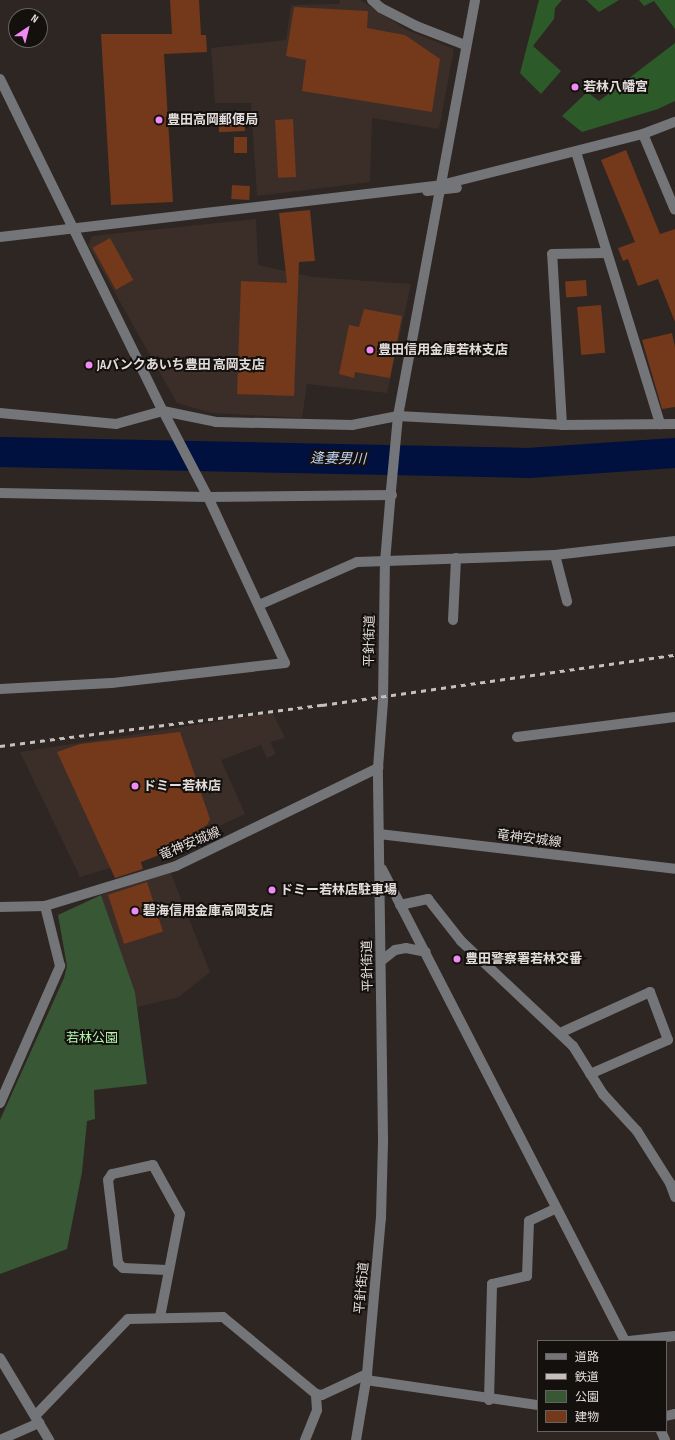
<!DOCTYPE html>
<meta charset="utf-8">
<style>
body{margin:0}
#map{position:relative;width:675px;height:1440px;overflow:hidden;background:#2e2623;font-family:"Sofia Sans Condensed","Noto Sans JP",sans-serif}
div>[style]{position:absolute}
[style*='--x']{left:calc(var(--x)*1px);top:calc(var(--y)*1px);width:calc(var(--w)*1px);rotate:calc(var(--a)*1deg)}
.built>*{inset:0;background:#3b2e28}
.green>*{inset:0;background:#385735}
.forest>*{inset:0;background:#2c5a28}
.river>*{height:30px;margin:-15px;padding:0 15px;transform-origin:15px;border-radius:15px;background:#00103f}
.building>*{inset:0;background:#74381b;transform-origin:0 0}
.minor>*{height:10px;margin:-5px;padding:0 5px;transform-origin:5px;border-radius:5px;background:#747579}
.rail>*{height:3px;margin-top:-1.5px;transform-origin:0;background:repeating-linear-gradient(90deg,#c5bfbd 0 5px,transparent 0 10px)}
.minor-bridge>*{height:10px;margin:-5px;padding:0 5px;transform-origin:5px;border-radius:5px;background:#747579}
.dots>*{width:11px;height:11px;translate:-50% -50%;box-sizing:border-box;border:2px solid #14100e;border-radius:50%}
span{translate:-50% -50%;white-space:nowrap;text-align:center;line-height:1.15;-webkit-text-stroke:4px #14100e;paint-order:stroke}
.poi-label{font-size:13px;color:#e3dddb;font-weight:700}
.left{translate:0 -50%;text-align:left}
.street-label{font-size:13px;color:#e3dddb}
.park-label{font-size:13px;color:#b1f7aa}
.water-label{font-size:14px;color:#bed0f1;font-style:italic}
.legend{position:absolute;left:537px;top:1340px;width:130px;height:92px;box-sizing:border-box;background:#14100e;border:1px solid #676260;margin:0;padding:5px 7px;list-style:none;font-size:12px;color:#e3dddb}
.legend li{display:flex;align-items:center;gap:8px;height:20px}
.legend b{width:20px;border:1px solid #676260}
.north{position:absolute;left:8px;top:8px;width:40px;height:40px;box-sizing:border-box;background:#14100e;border:1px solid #676260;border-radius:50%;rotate:35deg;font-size:11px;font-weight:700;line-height:16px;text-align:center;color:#e3dddb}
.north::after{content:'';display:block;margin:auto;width:14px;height:18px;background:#f08bf6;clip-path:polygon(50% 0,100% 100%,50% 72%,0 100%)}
</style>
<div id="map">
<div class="built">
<i style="clip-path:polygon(340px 0,360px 0,407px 30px,454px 49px,439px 129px,372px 118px,370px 182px,257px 196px,251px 103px,215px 103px,211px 48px,286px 40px,291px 5px,339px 4px)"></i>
<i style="clip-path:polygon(256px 219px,258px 265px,312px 277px,411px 284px,387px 393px,307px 384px,302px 418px,212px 413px,177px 403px,88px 245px,92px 236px)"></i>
<i style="clip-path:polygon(273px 713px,285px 738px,270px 742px,276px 754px,267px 758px,261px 745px,221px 760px,245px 814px,163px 852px,80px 877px,20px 752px)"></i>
<i style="clip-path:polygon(170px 871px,210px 972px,179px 997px,137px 1007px,135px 992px,101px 895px)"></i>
</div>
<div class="green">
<i style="clip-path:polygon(101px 895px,135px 992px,147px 1084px,94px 1090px,95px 1119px,87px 1121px,82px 1172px,67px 1249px,0 1274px,0 1120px,64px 978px,67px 966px,58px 915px)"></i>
</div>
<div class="forest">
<i style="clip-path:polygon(539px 0,562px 0,555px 8px,554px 19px,533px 46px,561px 71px,541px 94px,520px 73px)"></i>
<i style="clip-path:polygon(586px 0,619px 0,599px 12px)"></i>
<i style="clip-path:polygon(639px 0,675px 0,675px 29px,654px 1px,644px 6px)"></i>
<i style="clip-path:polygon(675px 43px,675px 101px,658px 109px,582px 132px,562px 116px,587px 92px,599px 101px)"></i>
</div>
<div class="river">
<i style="--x:0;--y:452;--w:528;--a:1.19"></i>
<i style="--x:528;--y:463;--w:147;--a:-3.9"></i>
</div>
<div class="building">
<i style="clip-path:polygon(170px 0,199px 0,201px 35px,206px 35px,207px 52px,164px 54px,173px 202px,111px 205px,101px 34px,172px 34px)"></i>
<i style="clip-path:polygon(294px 7px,368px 11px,367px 28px,405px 35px,440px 59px,432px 112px,302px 91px,306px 60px,286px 56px)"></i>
<i style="left:244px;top:112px;width:19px;height:26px;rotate:87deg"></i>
<i style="left:293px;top:119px;width:58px;height:18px;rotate:87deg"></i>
<i style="left:234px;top:137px;width:13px;height:16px"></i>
<i style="clip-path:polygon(626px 150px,660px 234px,675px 229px,675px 322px,658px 279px,638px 286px,628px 259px,623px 261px,618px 248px,635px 242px,601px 160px)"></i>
<i style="left:232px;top:185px;width:18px;height:14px;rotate:3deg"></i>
<i style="clip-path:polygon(310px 210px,315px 261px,299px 262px,294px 396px,237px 394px,241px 281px,287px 283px,279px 213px)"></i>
<i style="left:110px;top:238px;width:48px;height:20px;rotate:61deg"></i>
<i style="left:586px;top:280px;width:16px;height:21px;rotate:86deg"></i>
<i style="left:601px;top:305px;width:48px;height:24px;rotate:85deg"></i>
<i style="clip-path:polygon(364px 309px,402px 316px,390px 378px,355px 372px,354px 378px,339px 374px,349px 325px,359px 327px)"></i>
<i style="clip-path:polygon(672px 333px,675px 347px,675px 407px,662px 409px,642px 340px)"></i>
<i style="clip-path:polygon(180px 732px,210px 819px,207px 825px,198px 830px,199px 840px,141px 862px,143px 869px,115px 878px,57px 752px,80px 744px)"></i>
<i style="left:147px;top:882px;width:52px;height:41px;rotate:72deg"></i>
</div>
<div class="minor">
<i style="--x:372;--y:0;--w:12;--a:42"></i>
<i style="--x:381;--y:8;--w:39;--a:27"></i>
<i style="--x:416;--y:26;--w:53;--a:21.2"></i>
<i style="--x:0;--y:79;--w:370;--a:63.9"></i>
<i style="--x:163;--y:411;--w:97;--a:62.4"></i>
<i style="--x:208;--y:497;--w:183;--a:65.1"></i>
<i style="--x:285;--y:663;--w:175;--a:173.4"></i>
<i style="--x:111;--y:683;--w:111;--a:176.9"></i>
<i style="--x:643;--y:134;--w:82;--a:67.2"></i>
<i style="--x:576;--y:152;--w:285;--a:72.8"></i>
<i style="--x:0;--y:237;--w:444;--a:-6.7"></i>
<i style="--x:441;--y:185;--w:208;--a:-14.2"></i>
<i style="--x:643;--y:134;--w:34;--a:-21"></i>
<i style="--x:0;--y:413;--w:117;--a:5.4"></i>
<i style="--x:116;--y:424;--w:49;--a:-15.5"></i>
<i style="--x:163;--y:411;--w:54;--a:11.7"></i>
<i style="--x:216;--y:422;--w:136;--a:1.3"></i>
<i style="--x:352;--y:425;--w:47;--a:-11.1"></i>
<i style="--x:398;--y:416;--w:164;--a:3.1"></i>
<i style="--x:562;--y:425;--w:113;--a:-0.5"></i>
<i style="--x:562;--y:425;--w:171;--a:-93.3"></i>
<i style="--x:552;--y:254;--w:55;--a:-1"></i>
<i style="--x:0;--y:493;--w:208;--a:1.1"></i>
<i style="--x:208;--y:497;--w:184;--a:-0.6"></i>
<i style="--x:555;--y:555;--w:48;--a:75.4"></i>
<i style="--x:259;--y:605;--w:107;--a:-23.7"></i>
<i style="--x:357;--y:562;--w:198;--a:-2"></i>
<i style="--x:555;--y:555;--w:121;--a:-6.7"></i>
<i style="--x:453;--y:620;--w:62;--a:-87.2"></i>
<i style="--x:517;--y:737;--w:159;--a:-7.2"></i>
<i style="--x:379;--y:834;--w:298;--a:6.7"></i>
<i style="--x:382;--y:869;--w:531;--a:62.76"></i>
<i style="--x:400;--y:905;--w:29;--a:-12"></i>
<i style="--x:428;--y:899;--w:53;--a:51.8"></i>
<i style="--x:461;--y:941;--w:154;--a:43.2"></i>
<i style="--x:573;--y:1046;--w:57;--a:58"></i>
<i style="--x:603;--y:1094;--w:50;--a:47.4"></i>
<i style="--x:637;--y:1131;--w:62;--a:57.6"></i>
<i style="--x:670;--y:1183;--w:15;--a:70"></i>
<i style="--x:0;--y:907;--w:45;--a:-1.3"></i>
<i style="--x:45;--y:906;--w:137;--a:-17"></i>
<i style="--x:176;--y:866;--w:225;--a:-25.9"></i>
<i style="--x:381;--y:961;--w:18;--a:-38"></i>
<i style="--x:395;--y:950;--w:11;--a:-10"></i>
<i style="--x:406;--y:948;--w:20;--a:11"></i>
<i style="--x:560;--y:1033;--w:99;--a:-24.5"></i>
<i style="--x:650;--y:992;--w:51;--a:69.4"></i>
<i style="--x:668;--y:1040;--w:85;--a:156.4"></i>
<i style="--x:0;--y:1103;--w:150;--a:-66.3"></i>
<i style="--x:60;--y:966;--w:62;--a:-104"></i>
<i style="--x:160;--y:1317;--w:105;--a:-79"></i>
<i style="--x:180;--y:1214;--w:56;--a:-118.9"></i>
<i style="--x:153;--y:1165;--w:42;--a:167.6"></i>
<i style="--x:112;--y:1174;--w:7;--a:124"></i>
<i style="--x:108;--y:1180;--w:84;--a:83.1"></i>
<i style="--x:118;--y:1263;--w:7;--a:45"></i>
<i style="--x:123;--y:1268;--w:44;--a:2.6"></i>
<i style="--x:629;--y:1341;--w:46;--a:-6.2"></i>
<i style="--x:0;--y:1358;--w:96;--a:59.1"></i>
<i style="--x:366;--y:1380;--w:174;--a:8.3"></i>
<i style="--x:489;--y:1400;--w:116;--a:-88.5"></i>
<i style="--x:492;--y:1284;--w:36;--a:-13"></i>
<i style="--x:527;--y:1276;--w:55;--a:-87.9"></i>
<i style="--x:529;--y:1221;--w:29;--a:-25"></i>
<i style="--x:35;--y:1416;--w:134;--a:-46.2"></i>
<i style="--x:128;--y:1319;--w:95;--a:-1.2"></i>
<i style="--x:223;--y:1317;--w:121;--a:39.6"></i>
<i style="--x:316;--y:1394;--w:6;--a:9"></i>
<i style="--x:322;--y:1395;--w:50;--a:-25"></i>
<i style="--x:666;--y:1416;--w:9;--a:-13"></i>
<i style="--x:661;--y:1431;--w:10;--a:66"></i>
<i style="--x:0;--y:1440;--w:43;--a:-23.6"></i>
<i style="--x:305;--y:1440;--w:32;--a:-68"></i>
<i style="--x:317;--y:1410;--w:16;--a:-94"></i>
<i style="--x:356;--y:1440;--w:67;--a:-80.5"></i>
<i style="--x:367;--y:1374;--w:157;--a:-84.9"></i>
<i style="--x:381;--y:1218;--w:79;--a:-88.5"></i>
<i style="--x:383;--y:1139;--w:371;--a:-90.8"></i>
<i style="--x:378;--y:768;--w:67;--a:-85.7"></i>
<i style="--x:383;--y:701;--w:139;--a:-89.2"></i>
<i style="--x:385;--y:562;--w:72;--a:-85.2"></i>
<i style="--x:391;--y:490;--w:74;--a:-84.6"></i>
<i style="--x:398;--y:416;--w:423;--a:-79.5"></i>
</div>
<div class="rail">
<i style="--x:0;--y:746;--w:325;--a:-7.3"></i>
<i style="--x:322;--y:705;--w:357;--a:-8.1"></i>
</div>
<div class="minor-bridge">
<i style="--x:427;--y:191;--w:30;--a:-6"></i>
</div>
<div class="dots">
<i style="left:575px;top:87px;background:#f08bf6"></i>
<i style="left:159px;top:120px;background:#f08bf6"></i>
<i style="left:370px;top:350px;background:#f08bf6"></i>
<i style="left:89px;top:365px;background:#f08bf6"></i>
<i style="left:135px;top:786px;background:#f08bf6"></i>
<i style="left:272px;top:890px;background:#f08bf6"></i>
<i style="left:135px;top:911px;background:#f08bf6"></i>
<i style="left:457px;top:959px;background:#f08bf6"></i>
</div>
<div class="poi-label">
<span class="left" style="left:583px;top:87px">若林八幡宮</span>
<span class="left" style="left:167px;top:120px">豊田高岡郵便局</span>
<span class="left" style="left:378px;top:350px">豊田信用金庫若林支店</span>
<span class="left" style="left:97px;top:365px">JAバンクあいち豊田 高岡支店</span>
<span class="left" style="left:143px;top:786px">ドミー若林店</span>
<span class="left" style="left:280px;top:890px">ドミー若林店駐車場</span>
<span class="left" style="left:143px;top:911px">碧海信用金庫高岡支店</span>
<span class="left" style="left:465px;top:959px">豊田警察署若林交番</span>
</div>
<div class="street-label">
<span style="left:370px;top:641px;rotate:-89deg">平針街道</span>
<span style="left:529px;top:839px;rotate:7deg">竜神安城線</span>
<span style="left:190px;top:844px;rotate:-23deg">竜神安城線</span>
<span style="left:368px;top:966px;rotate:-91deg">平針街道</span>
<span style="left:362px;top:1288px;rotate:-85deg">平針街道</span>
</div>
<div class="park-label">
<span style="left:92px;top:1038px">若林公園</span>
</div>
<div class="water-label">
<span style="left:338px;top:459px;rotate:1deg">逢妻男川</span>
</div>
<ul class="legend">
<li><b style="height:5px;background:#747579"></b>道路</li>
<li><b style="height:5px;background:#c5bfbd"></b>鉄道</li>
<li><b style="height:11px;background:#385735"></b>公園</li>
<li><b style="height:11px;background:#74381b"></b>建物</li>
</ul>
<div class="north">N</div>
</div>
